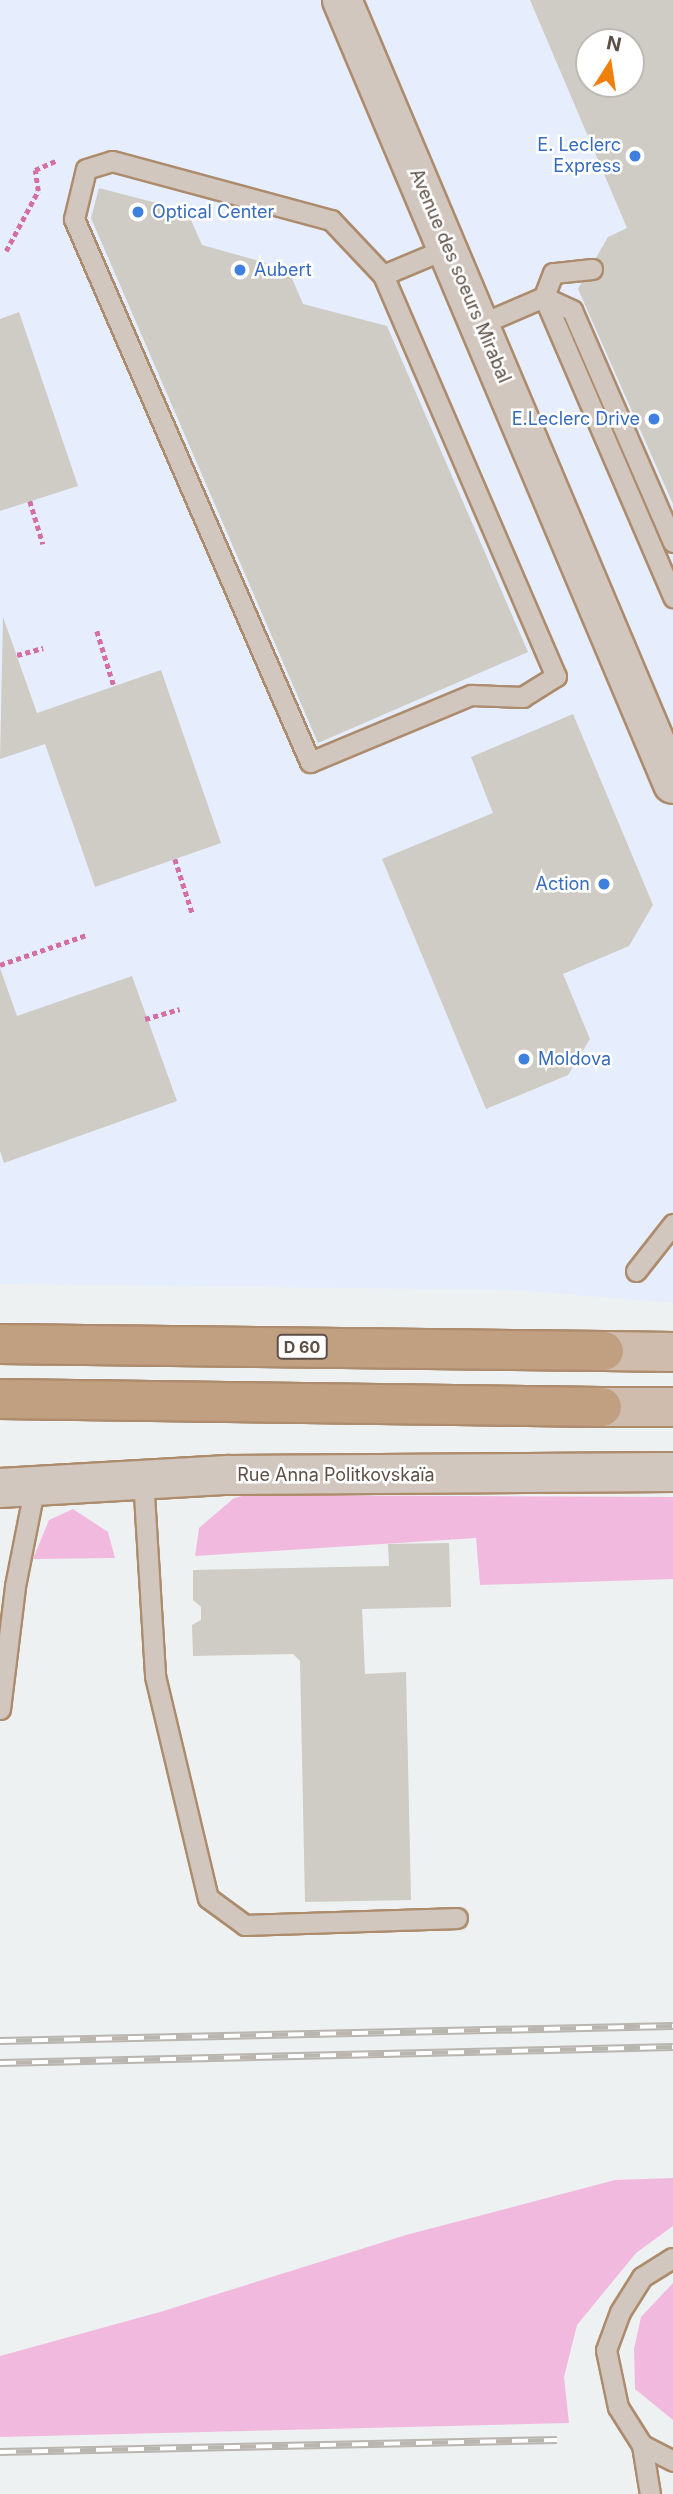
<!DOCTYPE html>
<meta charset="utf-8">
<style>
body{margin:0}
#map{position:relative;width:673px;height:2494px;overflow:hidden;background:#eef1f1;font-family:Inter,sans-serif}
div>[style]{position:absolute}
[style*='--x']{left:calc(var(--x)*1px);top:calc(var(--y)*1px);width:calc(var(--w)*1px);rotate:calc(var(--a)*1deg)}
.commercial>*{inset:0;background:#e6eefd}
.green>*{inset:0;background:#f2b9df}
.building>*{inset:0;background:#cfcbc5}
.path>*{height:4.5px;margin-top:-2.25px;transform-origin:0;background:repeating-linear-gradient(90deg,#d36fa5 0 5px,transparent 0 8.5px)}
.roads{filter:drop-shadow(2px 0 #ad8c6d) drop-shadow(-2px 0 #ad8c6d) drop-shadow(0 2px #ad8c6d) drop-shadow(0 -2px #ad8c6d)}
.lane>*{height:19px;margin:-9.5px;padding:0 9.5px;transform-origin:9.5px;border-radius:9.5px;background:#d2c7be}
.street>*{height:38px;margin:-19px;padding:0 19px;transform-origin:19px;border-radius:19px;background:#d2c7be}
.primary>*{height:38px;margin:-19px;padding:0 19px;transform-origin:19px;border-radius:19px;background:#d0bcac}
.highway>*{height:38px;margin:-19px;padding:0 19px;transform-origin:19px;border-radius:19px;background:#c1a082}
.rail>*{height:8px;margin-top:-4px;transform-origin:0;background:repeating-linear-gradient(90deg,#fff 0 16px,#b9b5b0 0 32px);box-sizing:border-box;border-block:2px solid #b9b5b0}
.dots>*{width:19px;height:19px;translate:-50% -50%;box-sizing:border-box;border:4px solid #fff;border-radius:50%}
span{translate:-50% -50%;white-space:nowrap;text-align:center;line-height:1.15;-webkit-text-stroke:5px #fff;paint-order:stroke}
.shield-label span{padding:2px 5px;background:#fff;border:2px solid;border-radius:5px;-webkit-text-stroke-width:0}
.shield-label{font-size:16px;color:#5d4f45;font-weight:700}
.shop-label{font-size:18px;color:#366cbe}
.right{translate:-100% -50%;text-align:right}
.left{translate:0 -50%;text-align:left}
.street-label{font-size:18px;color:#5d4f45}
.north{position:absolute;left:575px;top:28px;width:70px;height:70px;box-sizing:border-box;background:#fff;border:2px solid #beb9b5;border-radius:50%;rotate:12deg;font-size:19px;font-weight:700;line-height:28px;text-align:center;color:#5d4f45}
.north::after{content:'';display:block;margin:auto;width:24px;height:32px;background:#ef800b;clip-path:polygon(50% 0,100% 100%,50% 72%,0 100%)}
</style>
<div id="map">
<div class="commercial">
<i style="clip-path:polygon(evenodd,0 0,673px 0,673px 1303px,514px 1290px,0 1284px,0 0,589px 42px,631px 42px,631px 84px,589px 84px,589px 42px)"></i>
</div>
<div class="green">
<i style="clip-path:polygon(246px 1495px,673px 1497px,673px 1579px,480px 1585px,476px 1538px,195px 1556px,199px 1528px,234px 1498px)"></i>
<i style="clip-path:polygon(73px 1509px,108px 1532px,115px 1558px,33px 1559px,49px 1520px)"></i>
<i style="clip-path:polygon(673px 2178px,673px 2226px,636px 2253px,577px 2325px,564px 2377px,569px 2423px,0 2437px,0 2356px,160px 2312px,406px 2235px,615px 2180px)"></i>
<i style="clip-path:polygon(673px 2283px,673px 2420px,635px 2389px,634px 2349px,641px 2317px)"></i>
</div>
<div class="building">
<i style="clip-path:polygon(evenodd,530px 0,673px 0,673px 504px,578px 289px,608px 237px,627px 228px,530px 0,589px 42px,631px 42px,631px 84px,589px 84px,589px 42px)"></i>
<i style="clip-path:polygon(99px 188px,187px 211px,202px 245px,288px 269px,303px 304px,387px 326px,528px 652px,318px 743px,91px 218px)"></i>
<i style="clip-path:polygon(19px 312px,78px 486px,0 511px,0 319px)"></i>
<i style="clip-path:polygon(3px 617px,37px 713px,161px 670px,221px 843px,95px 887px,45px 744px,0 759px)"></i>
<i style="clip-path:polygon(573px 714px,653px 905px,629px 946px,563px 974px,590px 1039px,568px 1075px,486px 1109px,382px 859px,493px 813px,471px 757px)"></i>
<i style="clip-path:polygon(0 968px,17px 1016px,132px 976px,177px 1101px,4px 1163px,0 1151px)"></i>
<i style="clip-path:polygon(449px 1543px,451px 1607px,362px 1609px,365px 1674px,406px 1672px,411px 1900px,305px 1902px,300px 1661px,293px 1654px,193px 1656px,192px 1625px,201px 1620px,201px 1607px,193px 1600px,193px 1570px,389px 1566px,388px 1544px)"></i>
</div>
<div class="path">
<i style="--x:6;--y:251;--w:68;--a:-61.9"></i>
<i style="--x:38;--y:191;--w:21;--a:-98"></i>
<i style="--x:35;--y:170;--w:24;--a:-24"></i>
<i style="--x:30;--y:501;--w:45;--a:73.2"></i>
<i style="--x:97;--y:631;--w:58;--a:72.8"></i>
<i style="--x:17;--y:655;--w:27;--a:-15"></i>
<i style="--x:175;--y:859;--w:56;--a:72.2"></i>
<i style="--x:0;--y:965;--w:91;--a:-19.2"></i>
<i style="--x:145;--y:1019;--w:36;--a:-16"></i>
</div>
<div class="roads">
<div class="lane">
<i style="--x:592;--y:269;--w:39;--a:174"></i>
<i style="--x:553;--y:273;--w:26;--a:111"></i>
<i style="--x:544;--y:297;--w:327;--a:66.7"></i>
<i style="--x:383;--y:275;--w:437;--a:66.7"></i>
<i style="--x:556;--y:676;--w:39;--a:148"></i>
<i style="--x:523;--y:697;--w:52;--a:-177.8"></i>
<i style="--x:471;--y:695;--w:174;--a:157.4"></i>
<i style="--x:310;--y:762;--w:592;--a:-113.49"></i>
<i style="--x:74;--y:219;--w:51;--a:-76.5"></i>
<i style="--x:86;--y:169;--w:27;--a:-17"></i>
<i style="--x:112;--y:161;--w:227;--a:15.1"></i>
<i style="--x:331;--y:220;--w:76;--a:46.6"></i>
<i style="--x:383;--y:275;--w:70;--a:-22.6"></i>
<i style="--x:481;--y:324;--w:69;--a:-23.2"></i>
<i style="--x:544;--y:297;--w:31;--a:25"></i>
<i style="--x:572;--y:310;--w:253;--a:66.5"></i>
<i style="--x:636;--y:1271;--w:60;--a:-51.8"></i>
<i style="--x:143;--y:1478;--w:198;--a:86.5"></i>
<i style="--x:155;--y:1676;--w:228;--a:76.6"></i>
<i style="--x:208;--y:1898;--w:46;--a:36.1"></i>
<i style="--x:245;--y:1925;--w:212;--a:-1.9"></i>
<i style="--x:0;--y:1709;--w:124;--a:-83"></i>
<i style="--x:15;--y:1586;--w:103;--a:-78.8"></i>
<i style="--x:642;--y:2445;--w:35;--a:27"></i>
<i style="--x:650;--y:2494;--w:50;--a:-99.3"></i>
<i style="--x:642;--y:2445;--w:45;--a:-122.3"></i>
<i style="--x:618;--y:2407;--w:58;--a:-101.9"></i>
<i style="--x:606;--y:2350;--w:40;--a:-69.8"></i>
<i style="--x:620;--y:2312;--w:41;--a:-57.8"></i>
<i style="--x:642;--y:2277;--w:36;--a:-32"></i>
</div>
<div class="street">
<i style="--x:342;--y:0;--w:851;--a:67.11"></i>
<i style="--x:0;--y:1488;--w:228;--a:-3.3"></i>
<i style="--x:228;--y:1475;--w:445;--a:-0.4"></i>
</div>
<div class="primary">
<i style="--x:604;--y:1351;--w:69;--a:0.8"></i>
<i style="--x:602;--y:1407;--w:71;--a:0"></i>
</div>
<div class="highway">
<i style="--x:0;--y:1344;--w:604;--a:0.66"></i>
<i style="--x:0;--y:1399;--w:602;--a:0.76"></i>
</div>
</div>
<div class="rail">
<i style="--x:0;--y:2041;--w:673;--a:-1.28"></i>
<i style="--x:0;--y:2063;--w:673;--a:-1.36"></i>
<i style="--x:0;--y:2452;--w:557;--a:-1.23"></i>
</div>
<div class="dots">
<i style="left:635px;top:156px;background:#3f7fe0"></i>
<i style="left:138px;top:212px;background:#3f7fe0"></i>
<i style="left:240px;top:270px;background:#3f7fe0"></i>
<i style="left:654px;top:419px;background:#3f7fe0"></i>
<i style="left:604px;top:884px;background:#3f7fe0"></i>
<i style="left:524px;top:1059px;background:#3f7fe0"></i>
</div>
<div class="shield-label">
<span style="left:302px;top:1347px">D 60</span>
</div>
<div class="shop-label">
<span class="right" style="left:621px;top:156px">E. Leclerc<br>Express</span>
<span class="left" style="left:152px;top:212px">Optical Center</span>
<span class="left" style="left:254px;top:270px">Aubert</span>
<span class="right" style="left:640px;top:419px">E.Leclerc Drive</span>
<span class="right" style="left:590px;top:884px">Action</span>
<span class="left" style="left:538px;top:1059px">Moldova</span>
</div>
<div class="street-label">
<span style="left:460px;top:276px;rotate:67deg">Avenue des soeurs Mirabal</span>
<span style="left:336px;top:1475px">Rue Anna Politkovskaïa</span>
</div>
<div class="north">N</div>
</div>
